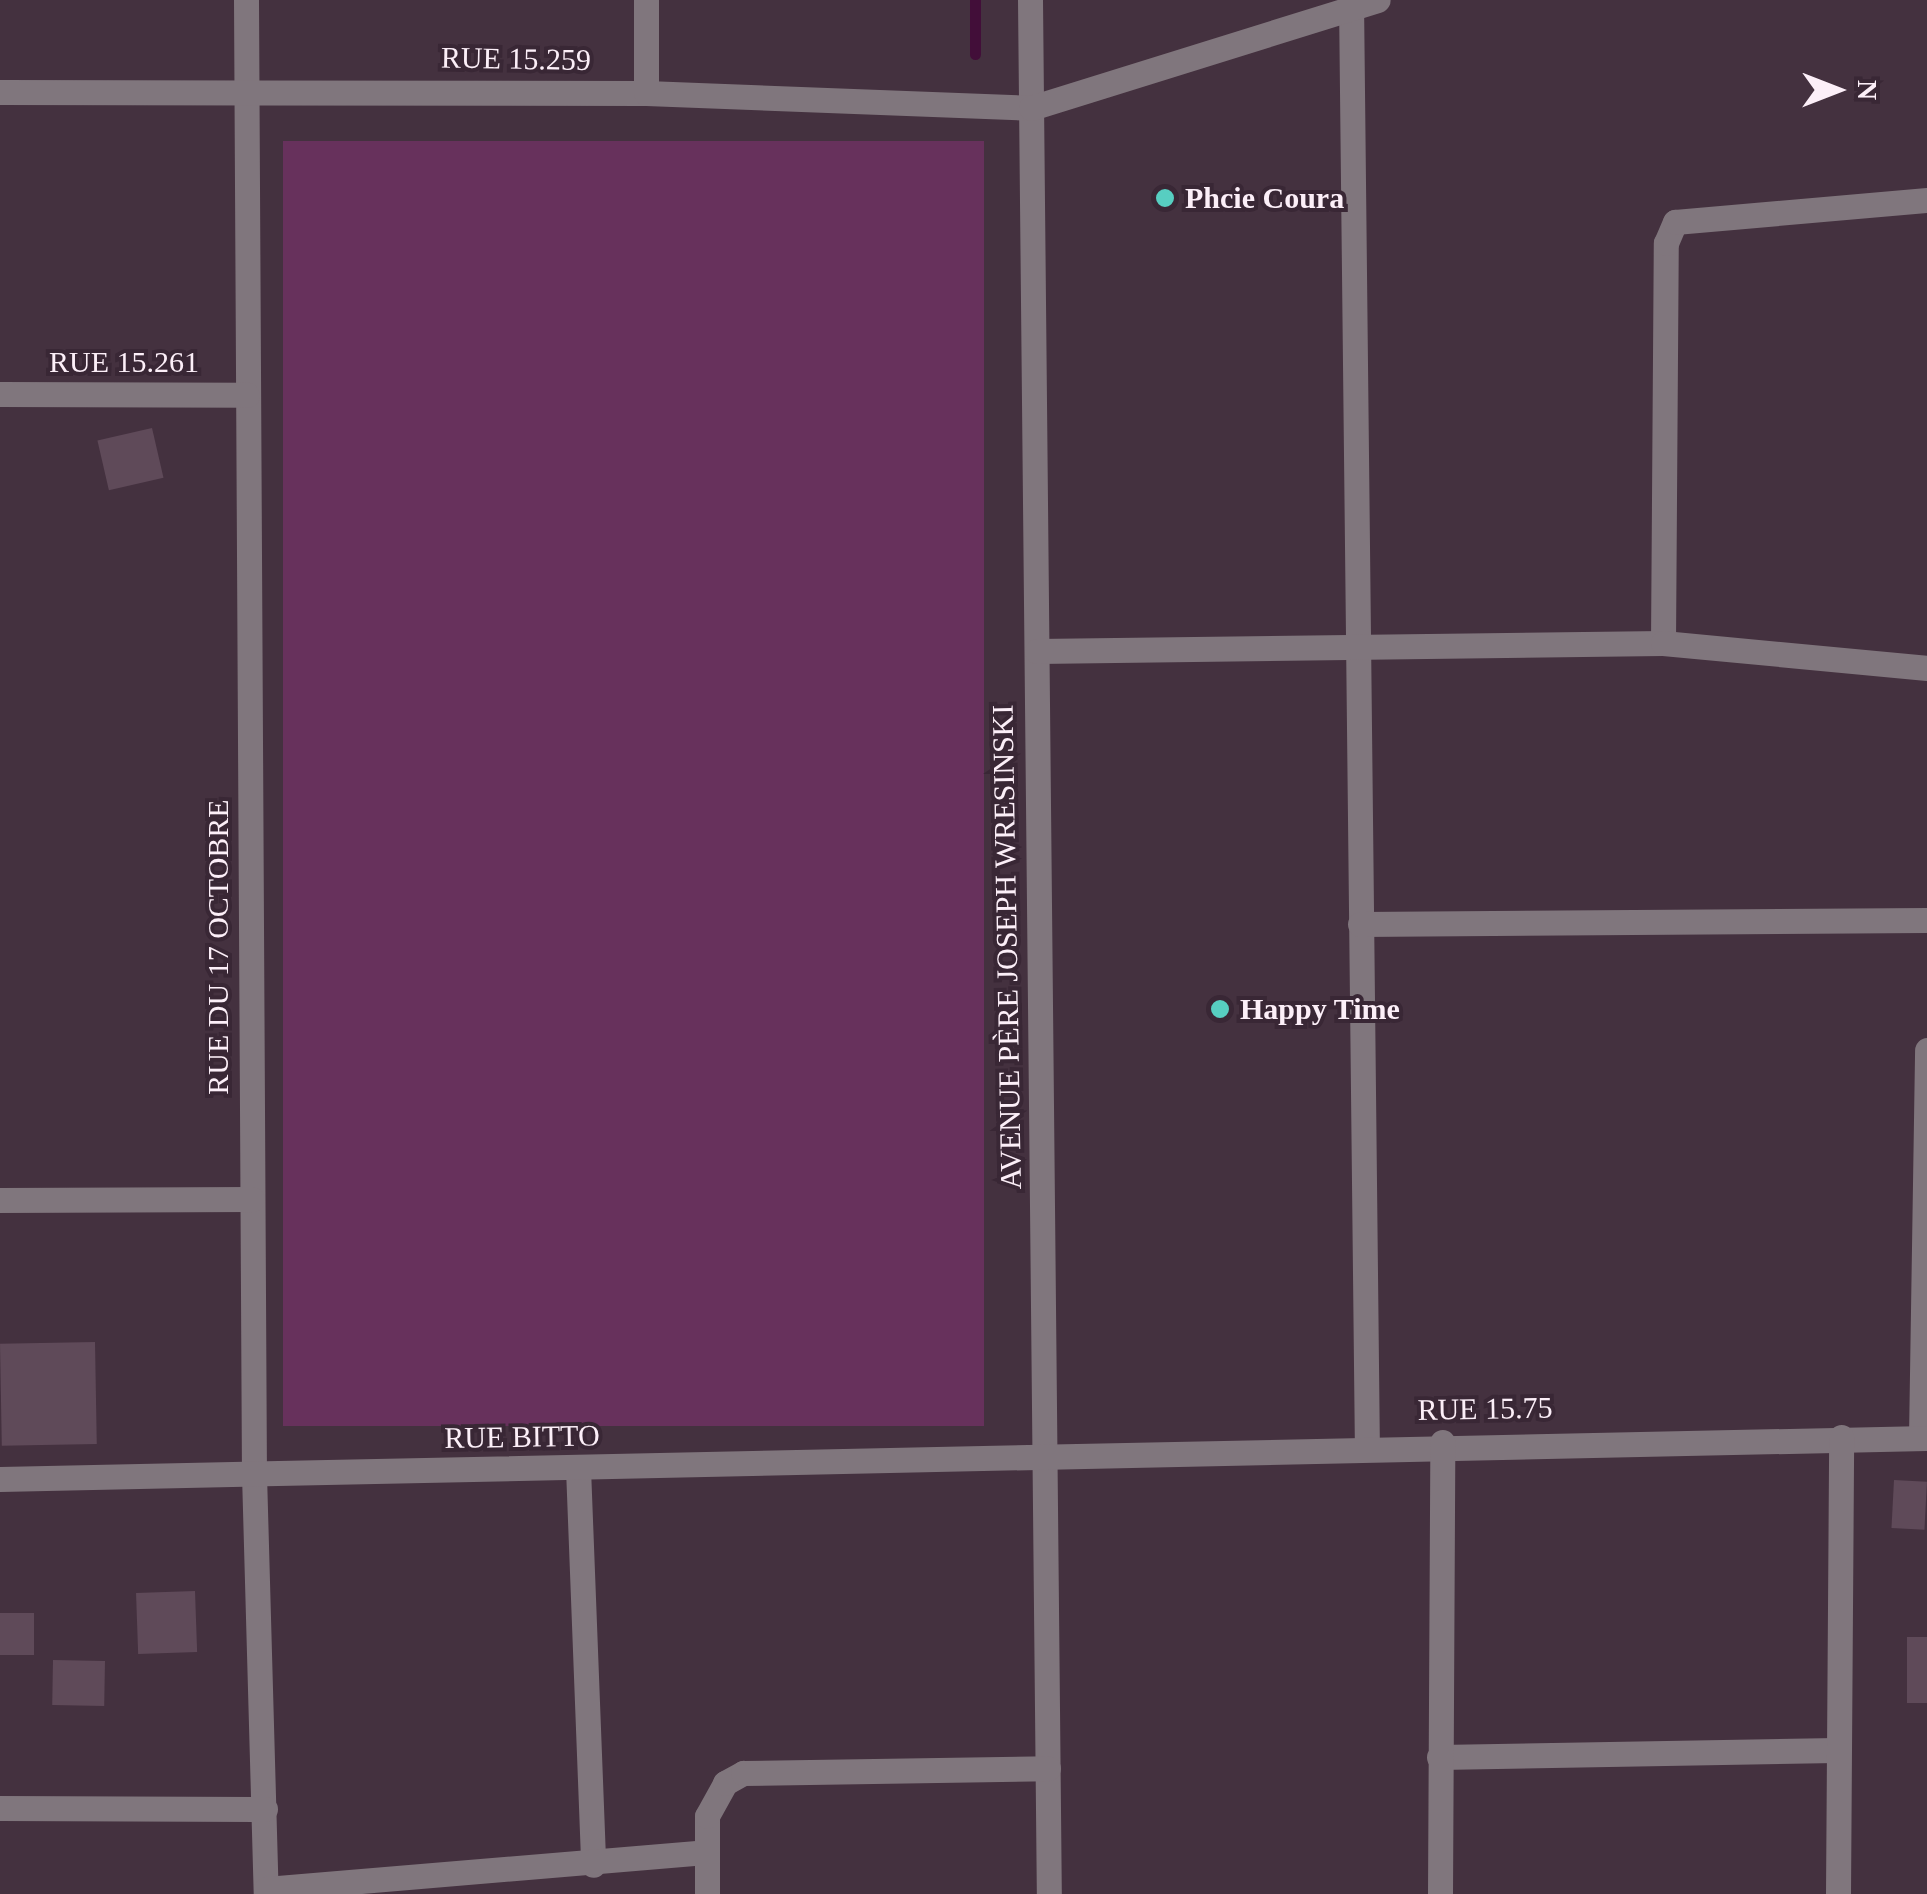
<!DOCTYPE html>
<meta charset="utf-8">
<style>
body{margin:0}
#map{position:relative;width:1927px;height:1894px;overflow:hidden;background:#44313f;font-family:"Times New Roman",serif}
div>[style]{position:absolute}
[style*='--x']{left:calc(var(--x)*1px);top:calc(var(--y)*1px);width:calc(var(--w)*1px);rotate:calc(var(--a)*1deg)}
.green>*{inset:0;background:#67315c;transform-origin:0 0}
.stream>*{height:11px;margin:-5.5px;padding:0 5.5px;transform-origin:5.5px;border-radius:5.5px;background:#420e39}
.building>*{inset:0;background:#5f4a59;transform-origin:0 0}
.minor>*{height:25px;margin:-12.5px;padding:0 12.5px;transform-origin:12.5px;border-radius:12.5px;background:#80767d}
.dots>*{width:28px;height:28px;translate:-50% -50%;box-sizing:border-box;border:5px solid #392735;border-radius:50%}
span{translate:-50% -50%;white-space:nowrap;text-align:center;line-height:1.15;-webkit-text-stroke:8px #392735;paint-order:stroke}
.street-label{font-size:30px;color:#fceff8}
.poi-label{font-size:30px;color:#fceff8;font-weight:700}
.left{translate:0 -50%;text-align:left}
.north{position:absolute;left:1787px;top:40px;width:100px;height:100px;-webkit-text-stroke:8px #392735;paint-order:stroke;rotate:90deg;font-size:28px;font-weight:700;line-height:40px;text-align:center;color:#fceff8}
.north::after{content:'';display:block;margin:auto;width:35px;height:45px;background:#fceff8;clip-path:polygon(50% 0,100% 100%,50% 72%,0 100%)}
</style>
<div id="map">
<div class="green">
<i style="left:984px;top:141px;width:1285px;height:701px;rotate:90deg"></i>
</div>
<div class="stream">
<i style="--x:975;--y:0;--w:54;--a:90"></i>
</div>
<div class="building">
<i style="left:152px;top:428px;width:51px;height:56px;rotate:77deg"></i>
<i style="left:95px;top:1342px;width:102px;height:95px;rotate:89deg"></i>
<i style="left:1894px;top:1480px;width:33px;height:48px;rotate:3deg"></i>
<i style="left:195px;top:1591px;width:61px;height:59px;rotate:88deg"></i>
<i style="left:0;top:1613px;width:34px;height:42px"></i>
<i style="left:1907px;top:1637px;width:20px;height:66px"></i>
<i style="left:53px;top:1660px;width:52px;height:45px;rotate:1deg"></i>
</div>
<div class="minor">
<i style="--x:246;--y:0;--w:1474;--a:89.69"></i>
<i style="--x:254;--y:1474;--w:420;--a:88.4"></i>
<i style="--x:1030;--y:0;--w:1894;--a:89.43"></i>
<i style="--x:1351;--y:0;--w:1444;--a:89.37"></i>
<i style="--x:0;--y:92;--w:646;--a:0.09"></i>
<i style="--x:646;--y:93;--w:385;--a:2.2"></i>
<i style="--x:1031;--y:108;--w:363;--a:-17.3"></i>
<i style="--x:646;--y:93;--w:93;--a:-90"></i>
<i style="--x:0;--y:394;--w:247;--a:0.2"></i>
<i style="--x:1663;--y:643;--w:400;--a:-89.6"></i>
<i style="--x:1666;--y:243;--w:23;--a:-67"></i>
<i style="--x:1675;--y:222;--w:253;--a:-5"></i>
<i style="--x:1037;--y:651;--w:626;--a:-0.73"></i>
<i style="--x:1663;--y:643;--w:265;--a:5.4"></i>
<i style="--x:1360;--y:924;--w:567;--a:-0.4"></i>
<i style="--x:0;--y:1200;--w:252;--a:-0.2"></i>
<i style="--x:1921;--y:1438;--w:388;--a:-89.1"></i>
<i style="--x:578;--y:1468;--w:397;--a:87.8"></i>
<i style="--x:0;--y:1479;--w:1927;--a:-1.22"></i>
<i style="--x:1439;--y:1757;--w:397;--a:-1"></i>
<i style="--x:0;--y:1808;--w:265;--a:0.2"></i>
<i style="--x:266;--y:1889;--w:441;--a:-4.8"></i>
<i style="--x:707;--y:1894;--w:78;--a:-90"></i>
<i style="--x:707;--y:1816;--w:38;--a:-61"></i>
<i style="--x:725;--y:1783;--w:21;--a:-29"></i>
<i style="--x:743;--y:1773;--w:305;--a:-0.9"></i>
<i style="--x:1440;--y:1894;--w:452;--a:-89.7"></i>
<i style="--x:1838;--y:1894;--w:457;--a:-89.6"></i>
</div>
<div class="dots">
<i style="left:1165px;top:198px;background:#57cec1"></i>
<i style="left:1220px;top:1009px;background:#57cec1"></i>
</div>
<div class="street-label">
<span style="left:516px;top:59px;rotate:1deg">RUE 15.259</span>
<span style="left:124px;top:362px">RUE 15.261</span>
<span style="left:218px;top:947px;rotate:-90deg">RUE DU 17 OCTOBRE</span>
<span style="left:1007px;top:947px;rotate:-91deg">AVENUE PÈRE JOSEPH WRESINSKI</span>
<span style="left:1485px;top:1409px;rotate:-1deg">RUE 15.75</span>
<span style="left:522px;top:1437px;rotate:-1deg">RUE BITTO</span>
</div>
<div class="poi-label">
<span class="left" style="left:1185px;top:198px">Phcie Coura</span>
<span class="left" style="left:1240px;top:1009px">Happy Time</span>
</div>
<div class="north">N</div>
</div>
